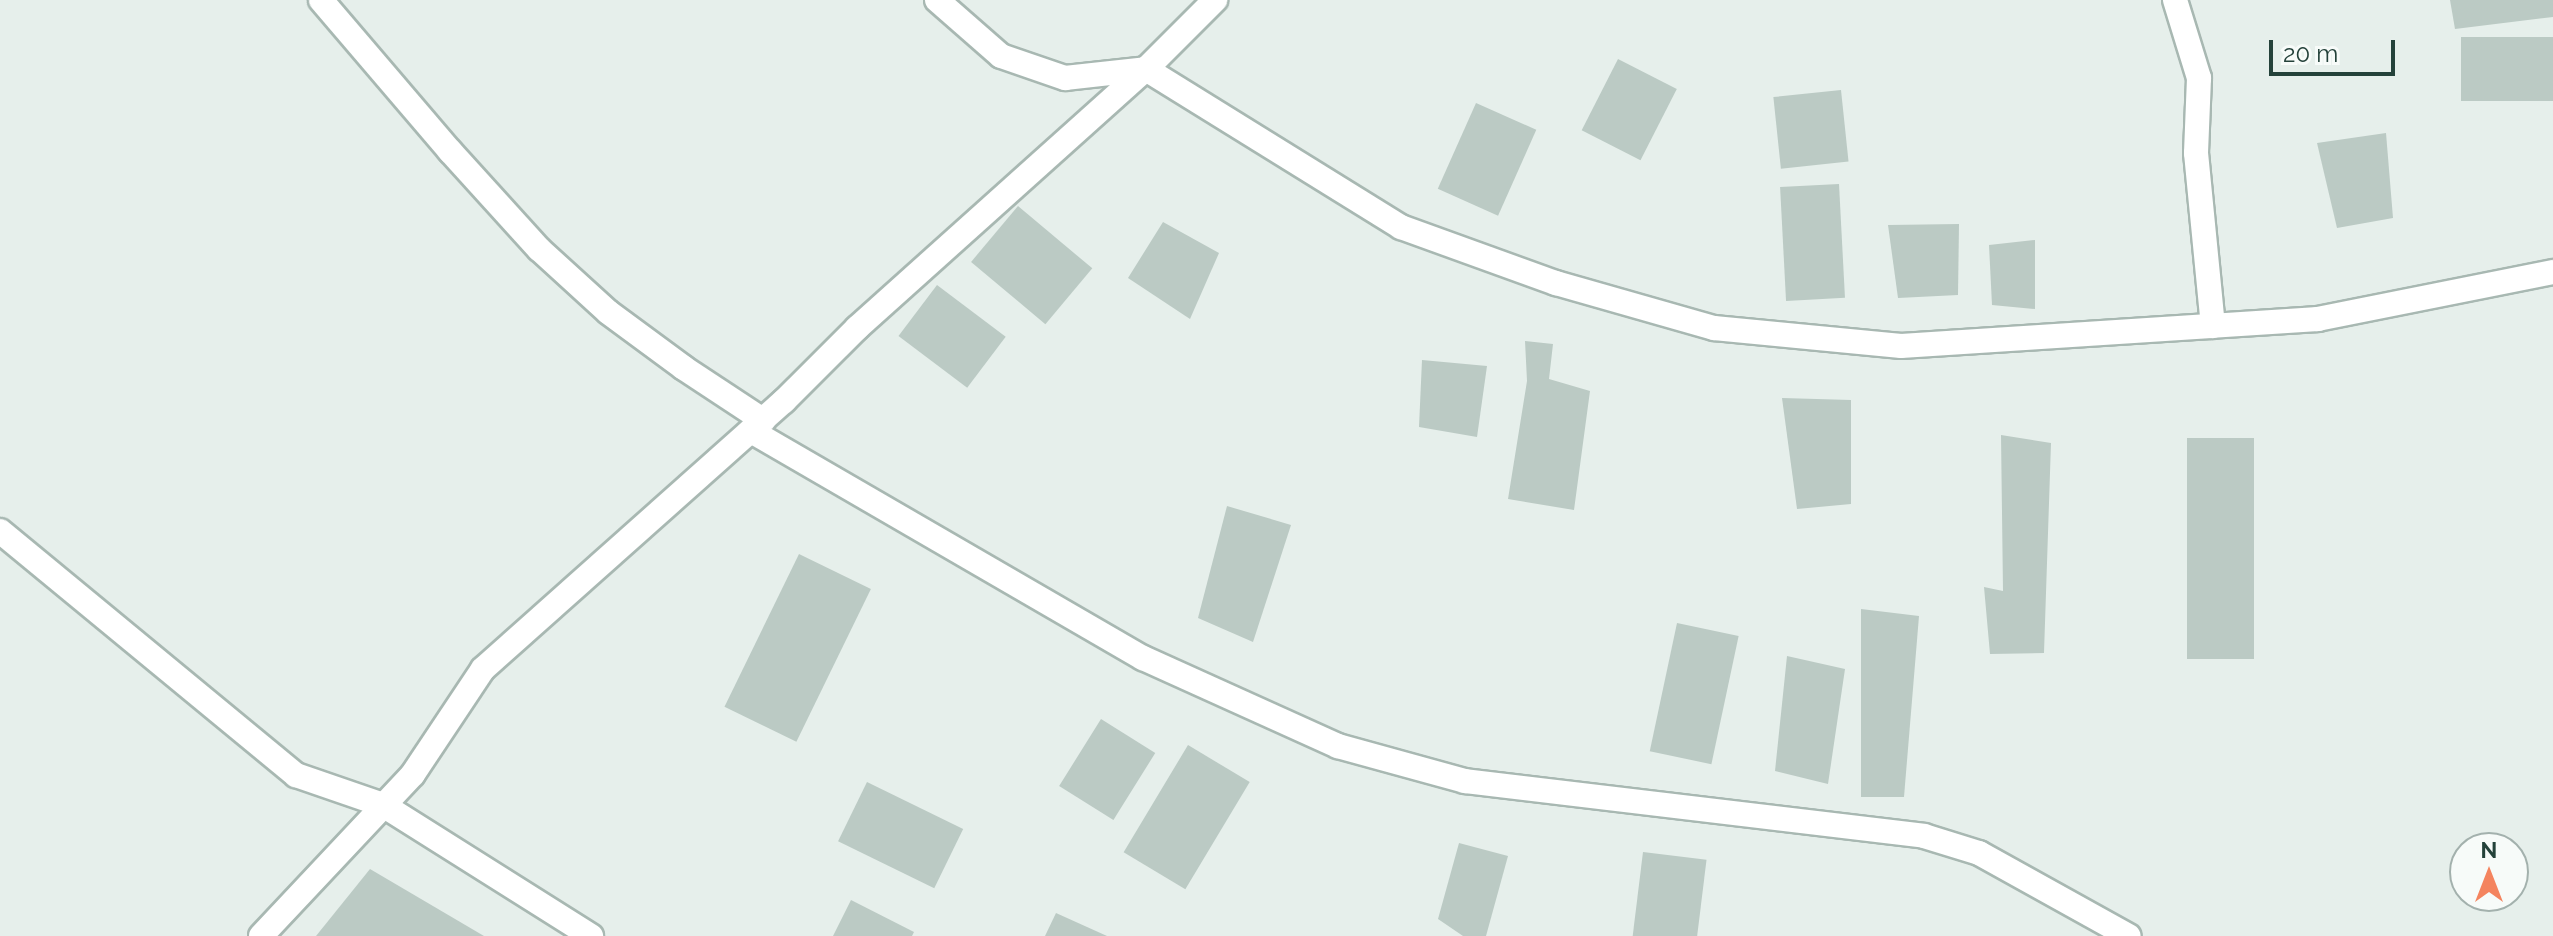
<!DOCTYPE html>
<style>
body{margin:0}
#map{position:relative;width:2553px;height:936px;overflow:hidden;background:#e6efeb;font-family:Raleway,sans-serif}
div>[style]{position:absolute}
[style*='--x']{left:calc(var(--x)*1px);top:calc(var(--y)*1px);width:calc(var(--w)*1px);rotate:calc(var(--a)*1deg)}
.building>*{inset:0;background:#bbcac4;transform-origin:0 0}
.roads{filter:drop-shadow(2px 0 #a8b8b2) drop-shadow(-2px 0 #a8b8b2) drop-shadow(0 2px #a8b8b2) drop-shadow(0 -2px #a8b8b2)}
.street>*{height:24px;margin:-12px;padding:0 12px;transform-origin:12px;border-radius:12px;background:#fff}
span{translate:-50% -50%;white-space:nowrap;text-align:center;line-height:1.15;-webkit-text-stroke:8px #f7fbf9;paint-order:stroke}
.north{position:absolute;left:2449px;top:832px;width:80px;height:80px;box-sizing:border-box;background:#f7fbf9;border:2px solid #a3b1ad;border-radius:50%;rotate:0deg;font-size:22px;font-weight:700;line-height:32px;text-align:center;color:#24423a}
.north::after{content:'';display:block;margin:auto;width:28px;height:36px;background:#f4845f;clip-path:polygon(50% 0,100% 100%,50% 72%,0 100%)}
.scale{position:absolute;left:2269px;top:40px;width:126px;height:36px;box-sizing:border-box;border:4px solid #24423a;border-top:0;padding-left:10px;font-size:24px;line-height:28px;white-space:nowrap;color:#24423a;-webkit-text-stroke:6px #f7fbf9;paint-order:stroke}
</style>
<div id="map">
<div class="building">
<i style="clip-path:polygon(2450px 0,2553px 0,2553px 17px,2455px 29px)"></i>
<i style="left:2553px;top:37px;width:64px;height:92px;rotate:90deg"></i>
<i style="left:1618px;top:59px;width:66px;height:80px;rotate:27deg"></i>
<i style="left:1841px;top:90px;width:72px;height:68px;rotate:84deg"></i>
<i style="left:1476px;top:103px;width:66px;height:94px;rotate:24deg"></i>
<i style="clip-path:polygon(2386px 133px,2393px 218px,2337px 228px,2317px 143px)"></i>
<i style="left:1839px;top:184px;width:114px;height:59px;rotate:87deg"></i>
<i style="left:1018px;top:206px;width:97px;height:73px;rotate:40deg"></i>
<i style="clip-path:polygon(1163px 222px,1219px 253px,1190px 319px,1128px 278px)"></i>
<i style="clip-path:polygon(1959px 224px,1958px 295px,1898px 298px,1888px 225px)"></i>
<i style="clip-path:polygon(2035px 240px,2035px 309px,1992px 305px,1989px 245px)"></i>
<i style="left:937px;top:285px;width:86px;height:64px;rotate:37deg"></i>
<i style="clip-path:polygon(1525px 341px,1553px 344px,1549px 379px,1590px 391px,1574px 510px,1508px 499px,1527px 381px)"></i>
<i style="clip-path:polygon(1422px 360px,1487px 366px,1477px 437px,1419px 427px)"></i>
<i style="clip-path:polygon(1782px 398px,1851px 400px,1851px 504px,1797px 509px)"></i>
<i style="clip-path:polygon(2001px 435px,2051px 443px,2044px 653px,1990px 654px,1984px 587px,2003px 591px)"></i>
<i style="left:2187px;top:438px;width:67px;height:221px"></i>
<i style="clip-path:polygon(1227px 506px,1291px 525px,1253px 642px,1198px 618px)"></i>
<i style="left:799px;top:554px;width:80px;height:170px;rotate:26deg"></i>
<i style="clip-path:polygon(1861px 609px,1919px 616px,1904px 797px,1861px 797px)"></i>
<i style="left:1677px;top:623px;width:63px;height:131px;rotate:12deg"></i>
<i style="clip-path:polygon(1787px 656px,1845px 669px,1828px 784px,1775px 771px)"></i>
<i style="left:1101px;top:719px;width:64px;height:79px;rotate:32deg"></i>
<i style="left:1188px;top:745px;width:72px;height:125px;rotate:31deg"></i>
<i style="left:867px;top:782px;width:107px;height:66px;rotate:26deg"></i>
<i style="clip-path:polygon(1459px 843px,1508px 856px,1486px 936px,1463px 936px,1438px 919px)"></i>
<i style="left:1643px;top:852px;width:64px;height:85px;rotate:7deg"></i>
<i style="clip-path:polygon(370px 869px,484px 936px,316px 936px)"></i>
<i style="clip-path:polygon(851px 900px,914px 932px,912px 936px,833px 936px)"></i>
<i style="clip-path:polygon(1056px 913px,1107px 936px,1045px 936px)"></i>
</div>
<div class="roads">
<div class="street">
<i style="--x:321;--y:0;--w:199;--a:49.5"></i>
<i style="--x:450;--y:151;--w:132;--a:47.8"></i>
<i style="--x:539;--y:249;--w:93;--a:42.4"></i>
<i style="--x:608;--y:312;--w:94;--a:36.4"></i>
<i style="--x:684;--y:368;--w:95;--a:33.4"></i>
<i style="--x:937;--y:0;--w:85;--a:41.2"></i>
<i style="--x:1001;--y:56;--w:68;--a:19"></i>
<i style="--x:1065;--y:78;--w:81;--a:-6.3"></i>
<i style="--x:1146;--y:69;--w:300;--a:31.8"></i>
<i style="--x:1401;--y:227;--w:165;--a:19.9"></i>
<i style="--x:1556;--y:283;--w:164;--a:15.9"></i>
<i style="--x:1714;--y:328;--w:188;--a:5.5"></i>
<i style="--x:1901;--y:346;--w:418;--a:-3.7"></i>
<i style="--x:2318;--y:319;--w:240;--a:-11.3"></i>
<i style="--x:2175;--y:0;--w:82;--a:72.9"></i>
<i style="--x:2199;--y:78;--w:75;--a:92.3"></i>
<i style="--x:2196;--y:153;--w:174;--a:84.4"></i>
<i style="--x:751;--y:431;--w:453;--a:30.1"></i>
<i style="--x:1143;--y:658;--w:214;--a:24.3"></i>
<i style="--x:1338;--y:746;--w:132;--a:15.4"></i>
<i style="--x:1465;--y:781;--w:462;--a:6.8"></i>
<i style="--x:1924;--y:836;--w:58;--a:17.2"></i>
<i style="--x:1979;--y:853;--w:171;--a:29"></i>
<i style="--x:0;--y:531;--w:384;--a:39.5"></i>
<i style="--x:296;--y:775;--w:92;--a:19"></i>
<i style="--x:383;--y:805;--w:246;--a:32.2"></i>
<i style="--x:261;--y:936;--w:222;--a:-46.8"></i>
<i style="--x:413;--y:774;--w:126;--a:-56.3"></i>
<i style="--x:483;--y:669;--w:403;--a:-41.7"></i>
<i style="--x:784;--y:401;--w:103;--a:-45"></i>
<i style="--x:857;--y:328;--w:388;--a:-41.9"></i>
<i style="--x:1146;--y:69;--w:98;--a:-45"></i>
</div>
</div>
<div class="north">N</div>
<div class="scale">20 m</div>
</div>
